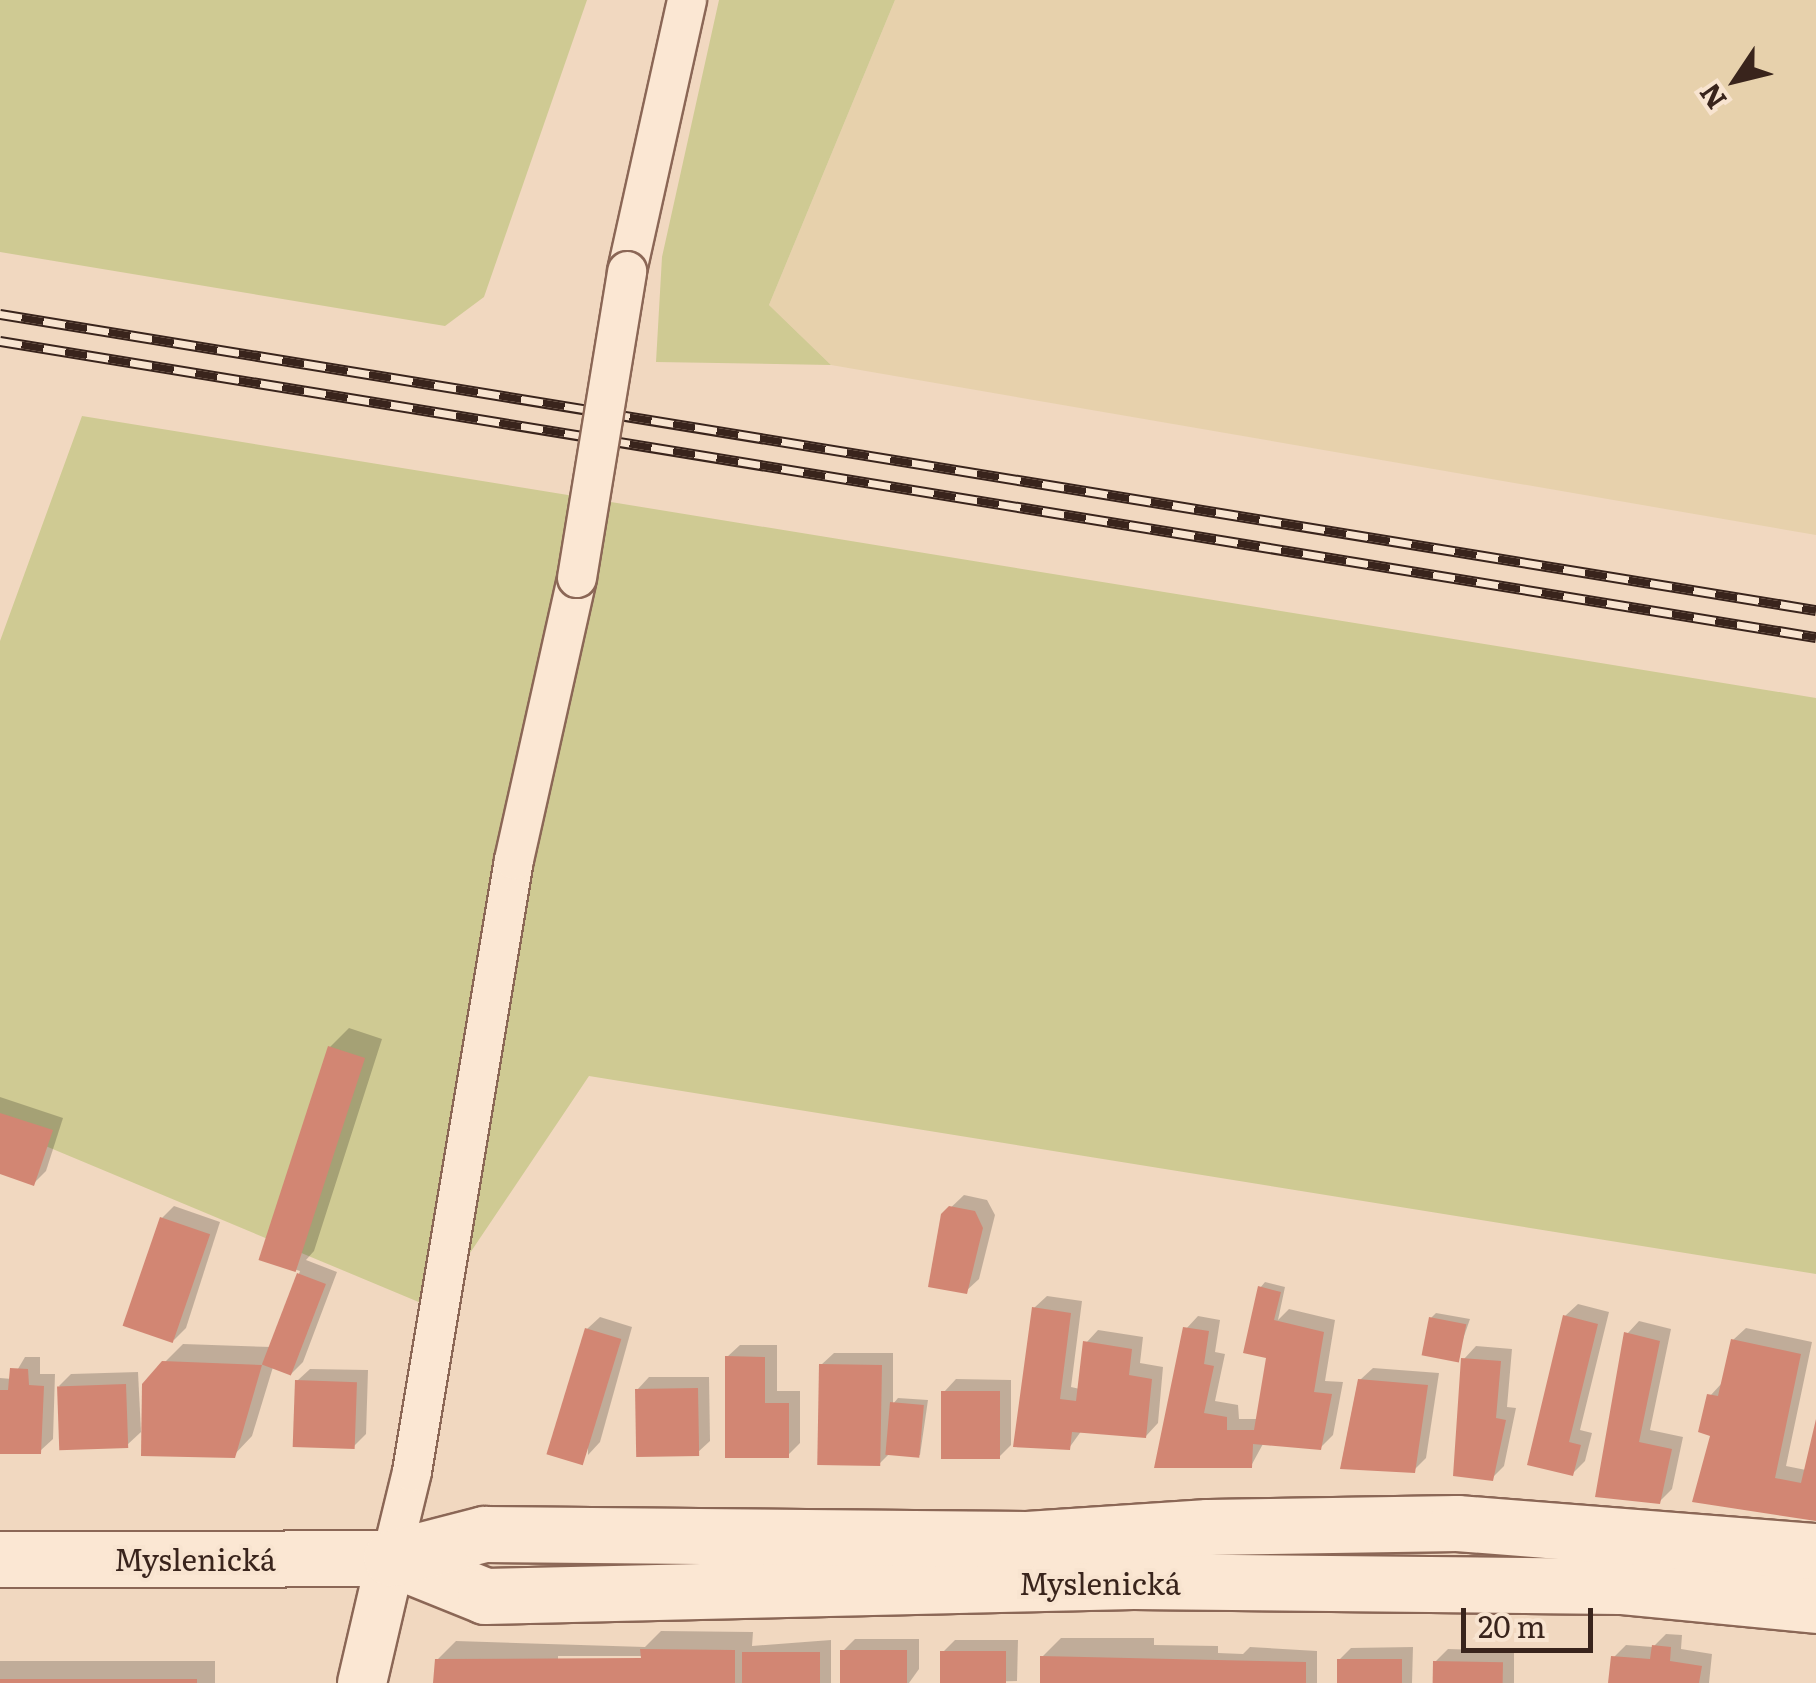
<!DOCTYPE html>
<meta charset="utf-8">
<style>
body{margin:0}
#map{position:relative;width:1816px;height:1683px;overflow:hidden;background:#f1d8c0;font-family:Literata,serif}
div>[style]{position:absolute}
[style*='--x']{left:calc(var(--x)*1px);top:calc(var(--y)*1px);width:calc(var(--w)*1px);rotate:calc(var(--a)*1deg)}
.farmland>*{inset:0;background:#e7d1ac}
.green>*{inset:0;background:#cfca93}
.shadow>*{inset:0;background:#0003;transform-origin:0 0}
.building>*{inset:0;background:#d28673;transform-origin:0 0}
.roads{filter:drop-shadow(2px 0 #8b6756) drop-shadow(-2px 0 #8b6756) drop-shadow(0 2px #8b6756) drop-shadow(0 -2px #8b6756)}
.minor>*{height:38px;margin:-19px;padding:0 19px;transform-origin:19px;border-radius:19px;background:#fbe7d3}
.tertiary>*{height:48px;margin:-24px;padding:0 24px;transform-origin:24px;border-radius:24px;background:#fbe7d3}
.secondary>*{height:55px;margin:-27.5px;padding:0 27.5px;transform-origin:27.5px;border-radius:27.5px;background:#fbe7d3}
.rail>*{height:11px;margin-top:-5.5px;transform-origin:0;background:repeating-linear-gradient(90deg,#f8e4d0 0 22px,#39241c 0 44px);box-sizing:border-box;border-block:2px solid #39241c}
.bridges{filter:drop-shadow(2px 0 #8b6756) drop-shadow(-2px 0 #8b6756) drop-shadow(0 2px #8b6756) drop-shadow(0 -2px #8b6756)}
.minor-bridge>*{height:38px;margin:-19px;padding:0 19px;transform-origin:19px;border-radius:19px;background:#fbe7d3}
span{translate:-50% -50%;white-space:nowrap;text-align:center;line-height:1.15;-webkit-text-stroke:8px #f8e4d0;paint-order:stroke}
.street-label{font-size:30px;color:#39241c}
.north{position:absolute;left:1686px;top:30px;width:100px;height:100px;-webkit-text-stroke:8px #f8e4d0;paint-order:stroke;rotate:235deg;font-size:28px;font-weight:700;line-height:40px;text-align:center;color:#39241c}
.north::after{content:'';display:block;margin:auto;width:35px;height:45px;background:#39241c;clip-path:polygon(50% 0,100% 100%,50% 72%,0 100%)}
.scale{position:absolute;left:1461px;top:1608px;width:132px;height:45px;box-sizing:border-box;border:5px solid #39241c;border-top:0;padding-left:12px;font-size:30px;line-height:35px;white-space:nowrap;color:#39241c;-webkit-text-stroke:8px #f8e4d0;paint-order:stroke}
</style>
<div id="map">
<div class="farmland">
<i style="clip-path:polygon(895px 0,1816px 0,1816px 535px,831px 365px,769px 305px)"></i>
</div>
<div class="green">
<i style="clip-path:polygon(0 0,587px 0,484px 297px,445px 326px,0 252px)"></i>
<i style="clip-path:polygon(719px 0,895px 0,769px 305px,831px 365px,656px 362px,662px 257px)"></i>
<i style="clip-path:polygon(82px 416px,1816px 698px,1816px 1274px,589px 1076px,433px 1308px,0 1127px,0 641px)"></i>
</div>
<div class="shadow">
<i style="clip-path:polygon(349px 1028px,382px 1039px,314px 1251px,306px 1260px,337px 1272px,303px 1362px,291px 1374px,273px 1367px,252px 1436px,234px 1455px,164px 1363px,183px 1344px,272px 1347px,300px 1271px,262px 1259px,330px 1047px)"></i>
<i style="clip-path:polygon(0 1097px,63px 1118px,46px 1171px,34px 1183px,0 1172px)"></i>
<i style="clip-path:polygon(964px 1195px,987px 1200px,995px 1215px,979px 1279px,966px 1291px,943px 1215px)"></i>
<i style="clip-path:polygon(174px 1206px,220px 1222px,186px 1328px,174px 1340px,162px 1218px)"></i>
<i style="clip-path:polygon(1265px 1282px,1285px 1287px,1278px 1320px,1289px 1309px,1335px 1320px,1325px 1381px,1343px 1382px,1333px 1435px,1320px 1448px,1264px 1442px,1251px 1466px,1157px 1465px,1186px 1329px,1198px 1316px,1220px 1320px,1215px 1352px,1225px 1354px,1215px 1401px,1238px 1405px,1239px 1419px,1259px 1419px,1271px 1349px,1260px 1288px)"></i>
<i style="clip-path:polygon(1047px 1296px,1082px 1301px,1071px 1387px,1080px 1389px,1086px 1343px,1098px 1330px,1143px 1337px,1140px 1363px,1163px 1367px,1158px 1423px,1146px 1436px,1082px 1430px,1069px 1448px,1034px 1308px)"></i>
<i style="clip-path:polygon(1578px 1304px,1609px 1312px,1580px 1430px,1592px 1433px,1585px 1461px,1572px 1474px,1530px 1463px,1565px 1316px)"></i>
<i style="clip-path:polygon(1436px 1313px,1470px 1319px,1456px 1359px,1431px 1318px)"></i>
<i style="clip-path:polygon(600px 1317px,632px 1327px,600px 1442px,588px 1455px,587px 1329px)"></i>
<i style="clip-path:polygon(1639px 1321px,1671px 1329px,1650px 1430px,1683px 1437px,1672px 1489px,1660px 1501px,1598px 1494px,1627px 1334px)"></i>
<i style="clip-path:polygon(1746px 1328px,1812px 1342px,1786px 1466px,1806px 1470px,1816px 1423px,1816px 1519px,1713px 1435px,1710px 1396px,1722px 1383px,1733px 1340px)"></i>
<i style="clip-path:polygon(740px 1345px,777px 1345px,777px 1391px,800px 1391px,800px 1443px,788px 1455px,727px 1357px)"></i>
<i style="clip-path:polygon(1476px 1346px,1512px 1349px,1507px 1407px,1516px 1408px,1504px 1466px,1492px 1478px,1464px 1359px)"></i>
<i style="clip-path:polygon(834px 1353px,893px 1353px,893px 1404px,898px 1398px,928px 1400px,920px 1455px,890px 1453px,880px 1463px,821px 1365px)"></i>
<i style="clip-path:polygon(25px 1357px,40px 1357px,40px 1374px,55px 1374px,53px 1439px,40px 1451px,0 1452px,0 1378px,12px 1379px)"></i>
<i style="clip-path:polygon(1373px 1368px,1439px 1373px,1426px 1458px,1414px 1470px,1360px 1380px)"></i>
<i style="clip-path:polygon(310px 1369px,368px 1370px,366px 1434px,354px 1446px,297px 1381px)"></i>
<i style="clip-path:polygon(138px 1372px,141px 1432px,127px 1445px,59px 1386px,71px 1374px)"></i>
<i style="clip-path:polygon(649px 1377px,709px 1377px,710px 1441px,697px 1453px,637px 1390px)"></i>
<i style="clip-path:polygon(956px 1379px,1011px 1380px,1011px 1445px,999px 1457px,944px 1392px)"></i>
<i style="clip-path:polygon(evenodd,661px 1631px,753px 1632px,752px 1646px,831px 1640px,831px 1683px,435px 1683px,437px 1660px,456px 1641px,645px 1647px,661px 1631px,558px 1656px,652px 1656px,652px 1661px,558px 1661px,558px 1656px)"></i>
<i style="clip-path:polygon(1666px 1634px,1682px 1635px,1681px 1649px,1712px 1654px,1709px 1683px,1611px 1683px,1614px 1657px,1626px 1645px,1653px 1647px)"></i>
<i style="clip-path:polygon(1061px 1638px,1154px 1638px,1154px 1645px,1218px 1646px,1218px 1653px,1243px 1654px,1250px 1647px,1317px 1651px,1317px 1683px,1043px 1683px,1042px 1657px)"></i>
<i style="clip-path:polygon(855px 1639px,919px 1639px,919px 1669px,909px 1683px,843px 1683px,843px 1651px)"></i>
<i style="clip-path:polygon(955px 1640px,1018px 1640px,1017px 1681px,942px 1683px,943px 1652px)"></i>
<i style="clip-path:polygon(1413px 1647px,1412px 1683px,1339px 1683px,1339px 1660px,1351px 1648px)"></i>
<i style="clip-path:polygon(1448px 1649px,1514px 1651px,1514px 1683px,1435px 1683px,1435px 1662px)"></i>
<i style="left:0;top:1661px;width:215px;height:22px"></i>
</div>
<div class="building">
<i style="left:328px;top:1046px;width:39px;height:225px;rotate:18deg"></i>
<i style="clip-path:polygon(0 1113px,53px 1130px,34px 1186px,0 1174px)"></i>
<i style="clip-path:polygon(949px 1206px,975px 1211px,983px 1228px,967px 1294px,928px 1287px,941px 1214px)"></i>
<i style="left:160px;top:1217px;width:53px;height:115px;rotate:19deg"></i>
<i style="left:297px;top:1273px;width:31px;height:98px;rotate:21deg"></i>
<i style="clip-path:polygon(1258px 1286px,1281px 1292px,1274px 1320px,1324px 1332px,1314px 1392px,1332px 1394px,1321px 1450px,1253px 1444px,1252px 1468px,1154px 1468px,1183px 1327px,1209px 1331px,1204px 1364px,1214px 1366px,1204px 1413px,1227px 1417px,1227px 1430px,1254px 1430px,1266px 1358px,1243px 1353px)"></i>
<i style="clip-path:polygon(1032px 1307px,1071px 1313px,1060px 1399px,1076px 1401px,1083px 1341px,1132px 1349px,1129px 1375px,1152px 1379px,1146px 1438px,1072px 1432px,1070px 1450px,1013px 1447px)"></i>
<i style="clip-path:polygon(1563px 1315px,1598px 1324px,1569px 1442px,1581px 1445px,1573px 1476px,1527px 1465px)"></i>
<i style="left:1429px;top:1317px;width:38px;height:39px;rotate:11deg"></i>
<i style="left:585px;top:1328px;width:38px;height:132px;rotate:17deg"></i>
<i style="clip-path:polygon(1624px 1332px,1660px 1341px,1639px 1442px,1672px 1449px,1660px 1504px,1595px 1497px)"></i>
<i style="clip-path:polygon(1731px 1339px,1801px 1354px,1775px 1478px,1801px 1483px,1816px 1419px,1816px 1521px,1692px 1502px,1710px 1436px,1698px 1432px,1707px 1394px,1718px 1396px)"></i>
<i style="clip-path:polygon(725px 1356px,765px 1357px,765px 1403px,789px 1403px,789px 1458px,725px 1458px)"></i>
<i style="clip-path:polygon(1461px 1358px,1501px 1361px,1496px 1418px,1506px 1420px,1493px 1481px,1453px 1476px)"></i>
<i style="clip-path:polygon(162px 1361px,262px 1365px,235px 1458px,141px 1456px,142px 1384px)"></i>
<i style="left:819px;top:1364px;width:63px;height:101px;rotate:1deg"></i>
<i style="clip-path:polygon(10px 1368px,28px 1369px,29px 1385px,44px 1386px,41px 1454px,0 1454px,0 1390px,8px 1390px)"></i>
<i style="clip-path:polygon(1358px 1379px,1428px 1385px,1415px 1473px,1340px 1469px)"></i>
<i style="left:295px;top:1380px;width:62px;height:67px;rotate:2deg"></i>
<i style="left:126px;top:1384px;width:64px;height:69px;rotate:88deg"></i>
<i style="left:698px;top:1388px;width:68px;height:63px;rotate:89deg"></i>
<i style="left:941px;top:1391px;width:59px;height:68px"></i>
<i style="left:890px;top:1402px;width:34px;height:53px;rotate:5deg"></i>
<i style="clip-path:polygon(1652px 1645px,1671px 1647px,1670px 1661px,1702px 1666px,1699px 1683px,1608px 1683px,1611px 1656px,1650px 1659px)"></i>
<i style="clip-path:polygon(640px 1649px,735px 1650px,735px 1683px,433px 1683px,435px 1659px,641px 1658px)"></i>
<i style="left:840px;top:1650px;width:67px;height:33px"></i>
<i style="left:940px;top:1651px;width:66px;height:32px"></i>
<i style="left:742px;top:1652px;width:78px;height:31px"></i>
<i style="clip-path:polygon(1040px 1656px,1306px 1662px,1306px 1683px,1040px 1683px)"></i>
<i style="left:1337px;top:1659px;width:65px;height:24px"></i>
<i style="left:1433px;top:1661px;width:70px;height:22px;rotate:1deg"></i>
<i style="left:0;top:1679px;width:197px;height:4px"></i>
</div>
<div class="roads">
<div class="minor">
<i style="--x:627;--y:271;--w:278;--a:-77.5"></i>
<i style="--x:391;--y:1558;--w:89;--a:-76.3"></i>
<i style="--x:412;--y:1472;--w:620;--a:-80.54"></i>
<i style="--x:514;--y:860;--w:289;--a:-77.4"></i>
</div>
<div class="tertiary">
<i style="--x:362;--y:1683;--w:128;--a:-76.9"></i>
</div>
<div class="secondary">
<i style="--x:391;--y:1558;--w:101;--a:22"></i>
<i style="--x:485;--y:1596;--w:648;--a:-1.33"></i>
<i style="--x:1133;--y:1581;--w:487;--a:0.6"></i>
<i style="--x:1620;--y:1586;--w:197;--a:5.5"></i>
<i style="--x:0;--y:1559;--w:391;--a:-0.1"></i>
<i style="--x:391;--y:1558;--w:96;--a:-14.5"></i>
<i style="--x:484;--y:1534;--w:543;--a:0.53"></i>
<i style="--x:1027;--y:1539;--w:181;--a:-3.8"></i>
<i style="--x:1208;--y:1527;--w:249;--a:-0.9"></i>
<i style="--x:1457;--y:1523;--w:360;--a:4.5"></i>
</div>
</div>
<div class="rail">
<i style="--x:0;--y:314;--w:1840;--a:9.26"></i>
<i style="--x:0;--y:341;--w:1840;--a:9.26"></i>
</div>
<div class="bridges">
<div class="minor-bridge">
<i style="--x:577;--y:578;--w:311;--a:-80.7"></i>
</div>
</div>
<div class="street-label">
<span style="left:195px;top:1558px">Myslenická</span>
<span style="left:1100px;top:1582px">Myslenická</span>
</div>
<div class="north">N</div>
<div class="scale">20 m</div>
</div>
